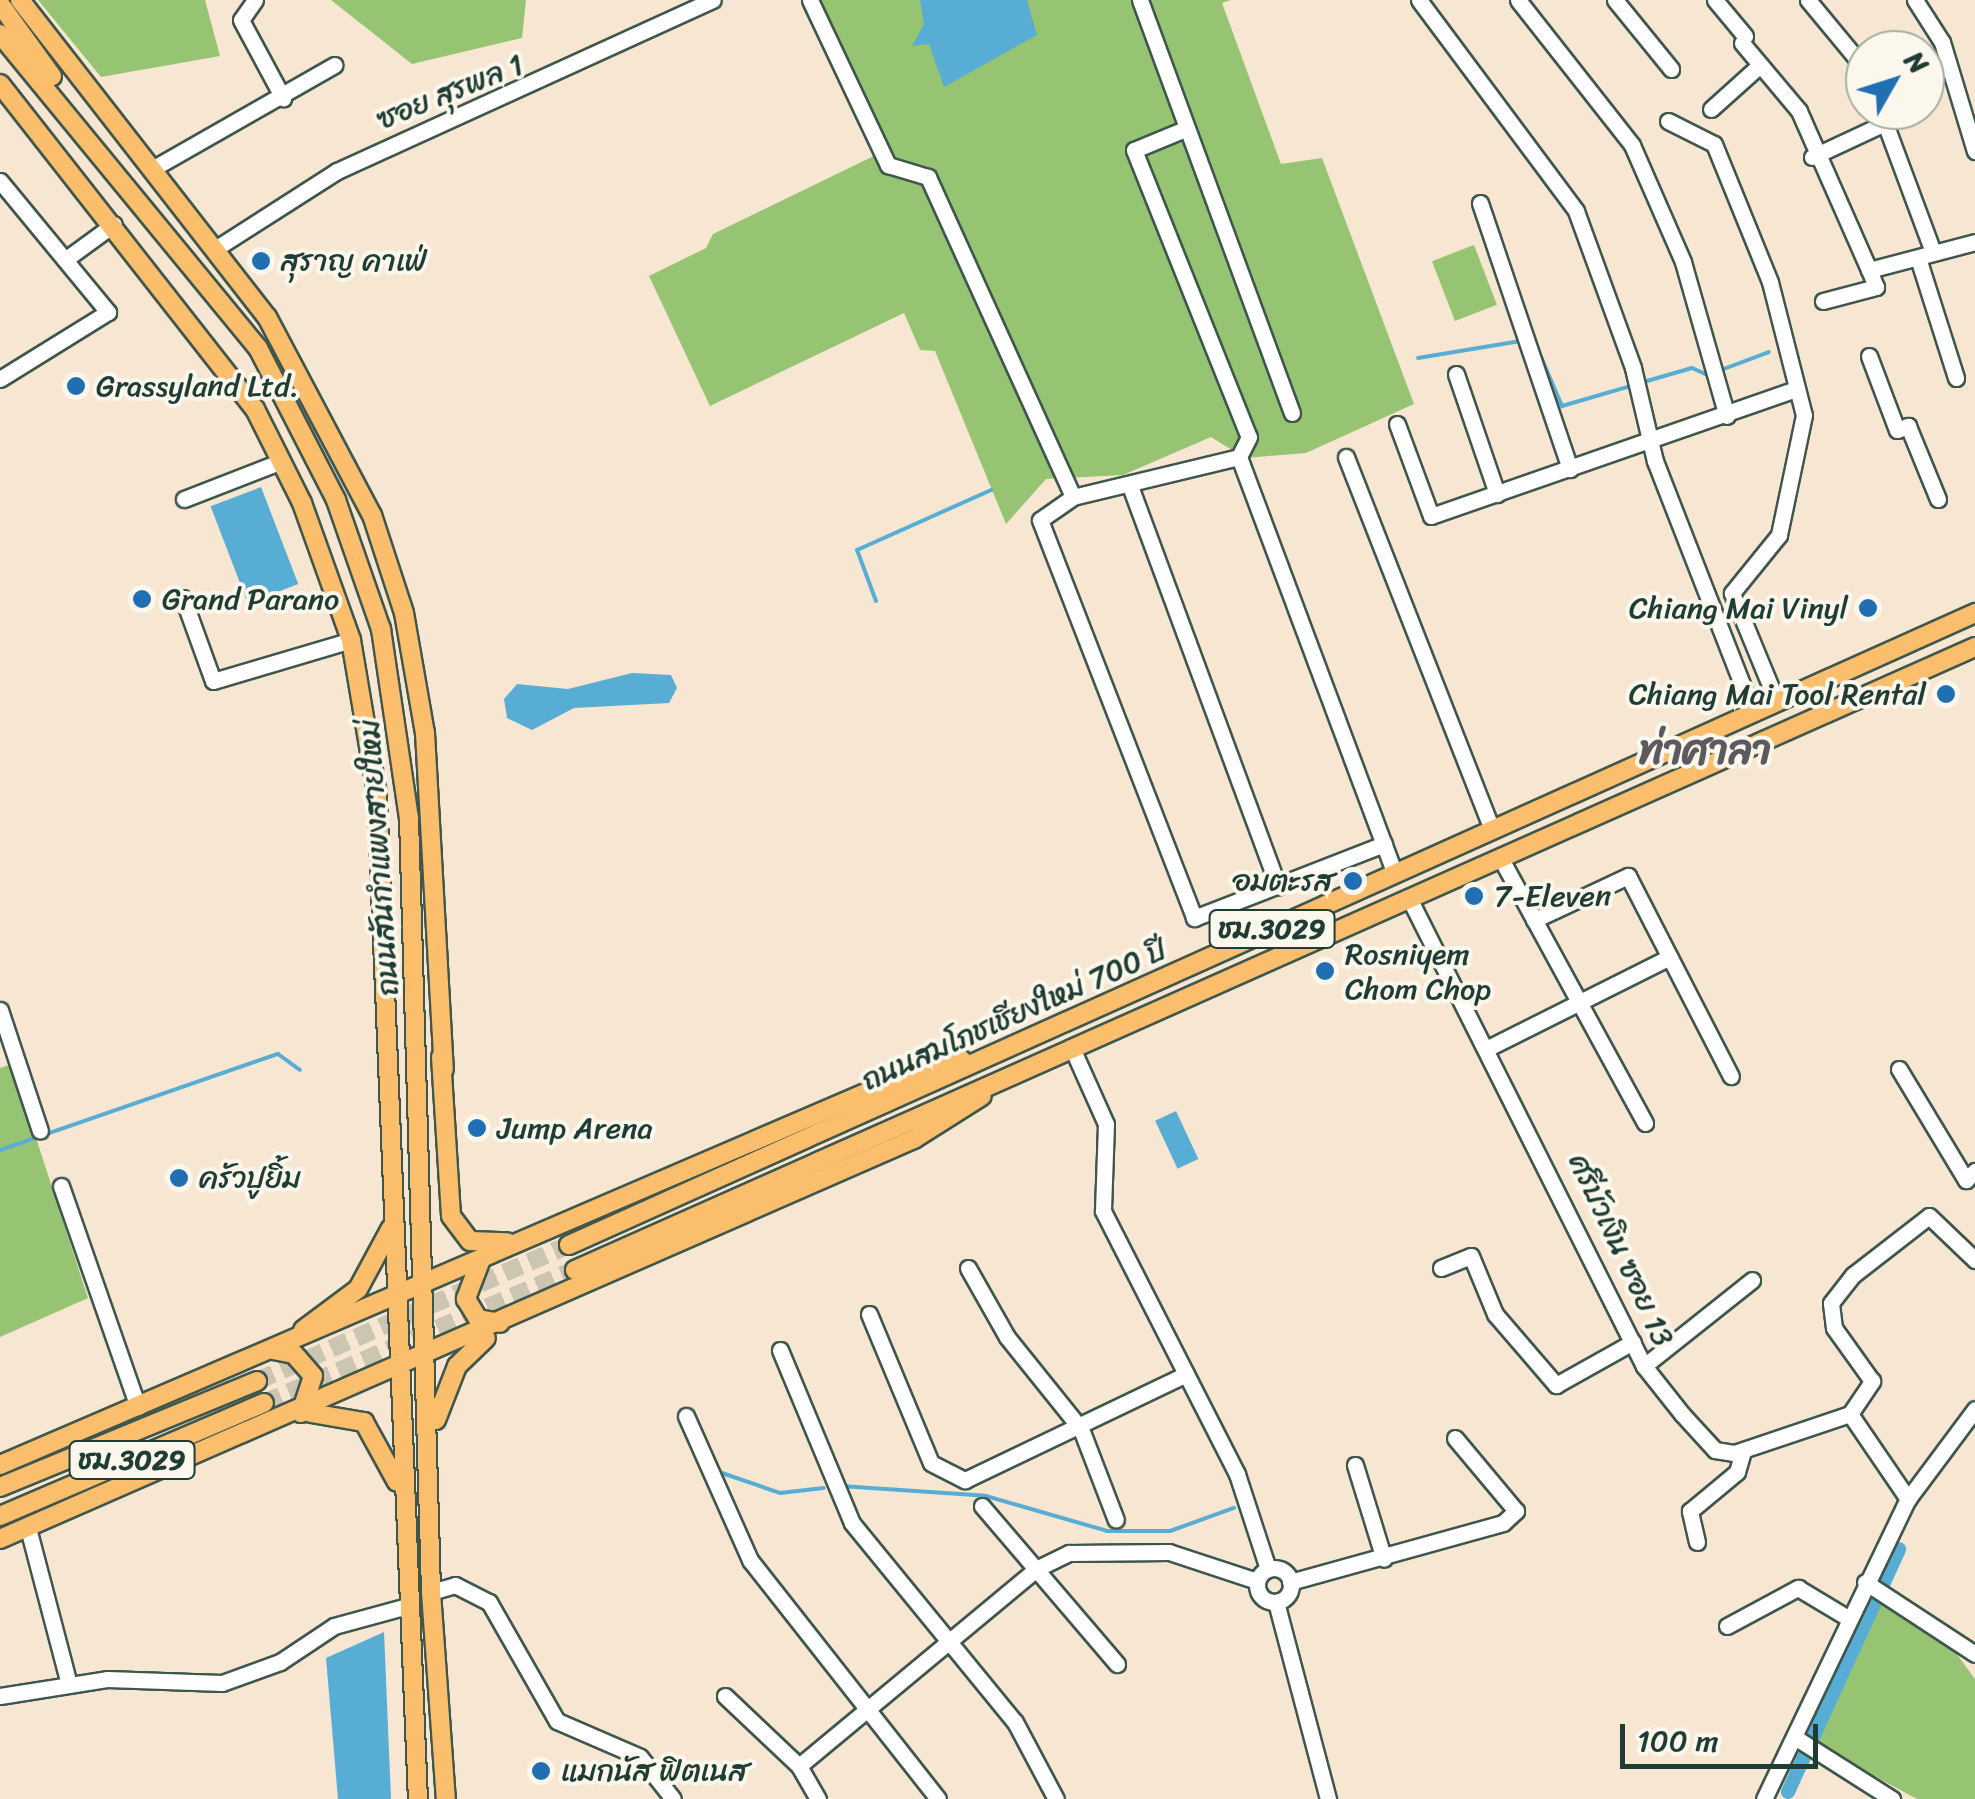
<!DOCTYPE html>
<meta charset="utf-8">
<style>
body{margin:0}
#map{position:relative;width:1975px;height:1799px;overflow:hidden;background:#f7e7d2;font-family:Sriracha,"Playpen Sans Thai",sans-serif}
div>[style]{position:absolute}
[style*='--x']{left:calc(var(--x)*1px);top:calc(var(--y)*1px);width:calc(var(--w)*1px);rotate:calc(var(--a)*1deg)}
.green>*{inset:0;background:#97c472;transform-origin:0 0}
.water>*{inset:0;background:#57add3;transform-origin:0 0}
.stream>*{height:4px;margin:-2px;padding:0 2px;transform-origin:2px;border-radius:2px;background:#57add3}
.canal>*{height:14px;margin:-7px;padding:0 7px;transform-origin:7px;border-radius:7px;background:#57add3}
.major-tunnel>*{height:18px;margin-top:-9px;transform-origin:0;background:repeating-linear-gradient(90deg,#ccc5b2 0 18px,transparent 0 27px)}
.roads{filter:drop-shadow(2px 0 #3f564c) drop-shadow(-2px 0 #3f564c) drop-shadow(0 2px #3f564c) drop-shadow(0 -2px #3f564c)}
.minor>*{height:15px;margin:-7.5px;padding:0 7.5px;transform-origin:7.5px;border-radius:7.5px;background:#fff}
.minor>.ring{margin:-7.5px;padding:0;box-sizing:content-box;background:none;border:15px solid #fff;border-radius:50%}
.major>*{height:18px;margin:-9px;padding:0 9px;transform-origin:9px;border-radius:9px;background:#fabe6d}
.dots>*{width:28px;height:28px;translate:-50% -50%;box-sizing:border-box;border:5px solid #fbf7ec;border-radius:50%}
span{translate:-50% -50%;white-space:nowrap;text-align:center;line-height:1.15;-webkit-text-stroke:8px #fbf7ec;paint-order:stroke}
.shield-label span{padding:2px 8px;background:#fbf7ec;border:2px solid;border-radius:8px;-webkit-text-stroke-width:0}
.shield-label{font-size:28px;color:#1f3d34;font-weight:700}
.street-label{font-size:30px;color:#1f3d34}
.poi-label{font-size:30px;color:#1f3d34}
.left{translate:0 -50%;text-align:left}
.right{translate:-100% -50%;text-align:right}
.district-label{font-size:40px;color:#5d5a5f;font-weight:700}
.north{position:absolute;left:1845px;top:30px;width:100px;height:100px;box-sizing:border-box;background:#fbf7ec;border:2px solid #a3ada2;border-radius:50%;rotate:51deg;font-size:28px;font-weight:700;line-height:40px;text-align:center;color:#1f3d34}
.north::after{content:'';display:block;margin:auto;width:35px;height:45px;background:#1f6fb2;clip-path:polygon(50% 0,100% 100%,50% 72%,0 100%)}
.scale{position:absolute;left:1620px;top:1724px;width:198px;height:45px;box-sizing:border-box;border:5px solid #1f3d34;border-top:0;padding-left:12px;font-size:30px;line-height:35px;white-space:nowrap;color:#1f3d34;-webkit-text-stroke:8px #fbf7ec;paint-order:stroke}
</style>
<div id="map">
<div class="green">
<i style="clip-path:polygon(38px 0,205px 0,220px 56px,101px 77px)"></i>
<i style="clip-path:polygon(331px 0,526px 0,522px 38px,412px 64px)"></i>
<i style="clip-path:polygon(817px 0,1231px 0,1222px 3px,1281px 164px,1322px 158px,1414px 404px,1306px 453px,1245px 458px,1211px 437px,1123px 475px,1046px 479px,1006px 524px,935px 351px,920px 350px,904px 313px,710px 406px,649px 276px,706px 248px,713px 234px,884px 151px)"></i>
<i style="left:1474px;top:245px;width:64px;height:45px;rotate:69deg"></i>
<i style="clip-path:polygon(12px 1064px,88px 1298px,0 1337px,0 1068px)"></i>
<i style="clip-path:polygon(1871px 1596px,1956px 1653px,1975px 1679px,1975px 1799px,1917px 1799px,1815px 1744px)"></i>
</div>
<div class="water">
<i style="clip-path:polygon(920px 0,1027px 0,1037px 35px,944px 87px,929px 44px,912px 46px,924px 24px)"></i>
<i style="left:261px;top:487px;width:104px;height:54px;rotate:69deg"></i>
<i style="clip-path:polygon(632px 673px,671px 675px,677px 688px,669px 703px,574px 708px,532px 730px,507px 718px,504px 699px,517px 684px,568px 689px)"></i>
<i style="left:1176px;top:1111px;width:53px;height:23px;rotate:65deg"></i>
<i style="clip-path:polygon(384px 1632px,391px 1799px,338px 1799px,326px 1658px)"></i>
</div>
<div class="stream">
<i style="--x:1535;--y:343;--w:69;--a:66.8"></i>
<i style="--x:1562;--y:406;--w:72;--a:-16.2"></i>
<i style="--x:1418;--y:358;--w:104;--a:-9.4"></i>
<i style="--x:1721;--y:370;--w:51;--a:-20.6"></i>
<i style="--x:1640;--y:383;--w:54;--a:-16.1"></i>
<i style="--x:1692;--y:368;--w:17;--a:24"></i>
<i style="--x:876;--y:601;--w:54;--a:-110.4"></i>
<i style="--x:857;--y:550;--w:147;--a:-24.1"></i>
<i style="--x:0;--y:1150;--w:294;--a:-19.1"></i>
<i style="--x:278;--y:1054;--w:27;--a:36"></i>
<i style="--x:722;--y:1473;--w:61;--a:19"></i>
<i style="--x:780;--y:1493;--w:44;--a:-6.5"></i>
<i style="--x:841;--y:1486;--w:145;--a:3.9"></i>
<i style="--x:986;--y:1496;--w:126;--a:16.1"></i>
<i style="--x:1107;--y:1531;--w:63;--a:0"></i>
<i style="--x:1170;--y:1531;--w:68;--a:-19.8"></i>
</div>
<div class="canal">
<i style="--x:1788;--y:1792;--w:267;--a:-65.4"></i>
</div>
<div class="major-tunnel">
<i style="--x:257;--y:1381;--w:340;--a:-23.6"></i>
<i style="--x:264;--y:1403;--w:338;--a:-23.2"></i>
</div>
<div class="roads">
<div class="minor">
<i style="--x:255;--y:0;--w:24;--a:125"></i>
<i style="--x:241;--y:20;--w:89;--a:61.7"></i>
<i style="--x:810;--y:0;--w:183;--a:64.7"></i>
<i style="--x:888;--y:165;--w:42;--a:16.7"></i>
<i style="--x:928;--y:177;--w:351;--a:65.6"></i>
<i style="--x:1140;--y:0;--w:440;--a:69.8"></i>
<i style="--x:1419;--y:0;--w:263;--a:53.3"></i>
<i style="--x:1576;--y:211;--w:167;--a:70"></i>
<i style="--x:1633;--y:368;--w:96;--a:76.7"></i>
<i style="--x:1655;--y:461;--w:270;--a:68.7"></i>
<i style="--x:1518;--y:0;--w:184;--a:51.8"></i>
<i style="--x:1632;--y:145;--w:128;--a:66.4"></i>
<i style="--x:1683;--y:262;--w:160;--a:74.1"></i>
<i style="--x:1615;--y:0;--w:89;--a:50.9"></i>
<i style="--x:1715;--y:0;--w:47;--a:50.2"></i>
<i style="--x:1808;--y:0;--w:89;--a:50.4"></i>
<i style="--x:1915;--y:0;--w:50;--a:57.3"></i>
<i style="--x:1942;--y:42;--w:114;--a:73.2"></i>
<i style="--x:1742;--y:43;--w:89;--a:50"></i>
<i style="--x:1799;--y:111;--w:174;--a:66.2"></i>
<i style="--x:1925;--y:74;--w:24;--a:-15"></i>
<i style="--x:1711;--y:109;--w:66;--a:-41.9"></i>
<i style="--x:1668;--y:121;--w:51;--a:26.6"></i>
<i style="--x:1714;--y:144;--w:149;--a:67.9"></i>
<i style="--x:1770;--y:282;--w:137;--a:75.7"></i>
<i style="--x:1804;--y:415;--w:123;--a:101.8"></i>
<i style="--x:1779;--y:535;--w:75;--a:129"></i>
<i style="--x:1732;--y:593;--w:118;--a:67.6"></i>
<i style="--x:1885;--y:123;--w:132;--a:69.6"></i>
<i style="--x:1185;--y:129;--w:55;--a:157.6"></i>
<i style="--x:1134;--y:150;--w:309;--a:68.2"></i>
<i style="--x:1249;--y:437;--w:22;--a:117"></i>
<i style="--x:1239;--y:457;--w:445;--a:69.5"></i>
<i style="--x:1812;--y:157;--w:81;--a:-25"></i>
<i style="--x:1885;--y:123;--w:14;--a:-73"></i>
<i style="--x:152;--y:169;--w:210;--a:-29.7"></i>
<i style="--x:0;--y:181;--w:170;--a:50.5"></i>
<i style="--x:108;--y:312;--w:127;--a:148.2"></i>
<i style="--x:1480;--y:203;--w:281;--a:71.3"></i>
<i style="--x:215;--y:249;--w:145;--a:-32.6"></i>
<i style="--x:337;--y:171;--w:413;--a:-24.5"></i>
<i style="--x:1918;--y:258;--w:126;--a:72.4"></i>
<i style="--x:66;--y:259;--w:59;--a:-36.1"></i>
<i style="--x:1823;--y:301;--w:55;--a:-14.8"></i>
<i style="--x:1876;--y:287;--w:18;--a:-112"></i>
<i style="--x:1869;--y:270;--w:110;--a:-14.8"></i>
<i style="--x:1869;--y:356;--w:79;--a:69.3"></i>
<i style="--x:1897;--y:430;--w:12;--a:-20"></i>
<i style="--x:1908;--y:426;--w:79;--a:67.7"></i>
<i style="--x:1456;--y:374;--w:127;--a:71.1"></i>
<i style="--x:1397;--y:424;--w:98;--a:69.7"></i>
<i style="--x:1431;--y:516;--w:383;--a:-19.2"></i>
<i style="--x:1239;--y:457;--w:171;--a:166.5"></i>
<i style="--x:1073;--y:497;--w:40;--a:145.1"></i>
<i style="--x:1040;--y:520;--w:427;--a:68.8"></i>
<i style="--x:1194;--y:918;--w:204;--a:-21.3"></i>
<i style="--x:1346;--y:457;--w:401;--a:68.6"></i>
<i style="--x:1130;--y:486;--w:427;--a:69.7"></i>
<i style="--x:184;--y:499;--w:105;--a:-21.2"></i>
<i style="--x:183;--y:598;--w:88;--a:70.1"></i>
<i style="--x:213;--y:681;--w:144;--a:-16.5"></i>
<i style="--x:1500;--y:857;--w:303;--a:61.4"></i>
<i style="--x:1409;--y:898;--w:524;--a:63.34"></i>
<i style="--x:1644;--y:1366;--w:61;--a:51.6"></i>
<i style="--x:1682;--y:1414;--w:49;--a:47.5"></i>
<i style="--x:1715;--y:1450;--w:19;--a:9"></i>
<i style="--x:1734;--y:1453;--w:122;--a:-18.6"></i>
<i style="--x:1534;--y:920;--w:104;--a:-25.1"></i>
<i style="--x:1628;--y:876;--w:225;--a:62.8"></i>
<i style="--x:0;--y:1010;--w:127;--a:71.7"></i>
<i style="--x:1490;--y:1047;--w:201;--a:-26.6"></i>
<i style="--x:1072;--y:1048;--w:83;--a:65.9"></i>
<i style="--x:1106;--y:1124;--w:87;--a:92"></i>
<i style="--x:1103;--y:1211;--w:295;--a:63"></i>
<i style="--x:1237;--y:1474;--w:100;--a:71.9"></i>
<i style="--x:1899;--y:1069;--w:130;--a:58.9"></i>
<i style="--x:1966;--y:1180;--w:13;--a:-45"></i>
<i style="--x:61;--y:1186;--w:234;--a:70.8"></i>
<i style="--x:968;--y:1268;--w:79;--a:60.5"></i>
<i style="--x:1007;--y:1337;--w:118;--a:51.2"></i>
<i style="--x:1081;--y:1429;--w:97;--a:69"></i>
<i style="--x:1441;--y:1268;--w:32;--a:-22"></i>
<i style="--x:1471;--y:1256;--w:63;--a:67.5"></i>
<i style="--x:1495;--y:1314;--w:94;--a:49.3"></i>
<i style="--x:1556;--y:1385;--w:88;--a:-29.2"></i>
<i style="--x:869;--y:1314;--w:161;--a:67.4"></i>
<i style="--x:931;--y:1463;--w:38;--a:27"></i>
<i style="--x:965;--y:1480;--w:245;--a:-25.6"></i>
<i style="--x:780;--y:1350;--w:187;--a:67.4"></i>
<i style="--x:852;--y:1523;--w:257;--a:50.7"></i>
<i style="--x:1015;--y:1722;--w:87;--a:62"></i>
<i style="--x:1644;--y:1366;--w:138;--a:-38.5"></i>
<i style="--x:1850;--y:1414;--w:40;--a:-56"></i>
<i style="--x:1872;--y:1381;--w:65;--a:-125.6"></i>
<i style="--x:1834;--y:1328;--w:25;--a:-97"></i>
<i style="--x:1831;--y:1303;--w:36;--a:-52"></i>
<i style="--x:1853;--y:1275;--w:96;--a:-37.8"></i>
<i style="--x:1929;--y:1216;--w:64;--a:43.7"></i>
<i style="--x:1850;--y:1414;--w:103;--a:55.7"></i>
<i style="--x:686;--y:1416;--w:158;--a:66"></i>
<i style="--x:750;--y:1560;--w:304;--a:51.8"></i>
<i style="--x:1355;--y:1465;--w:98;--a:72.9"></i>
<i style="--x:982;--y:1506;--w:208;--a:49.5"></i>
<i style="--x:28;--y:1528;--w:158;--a:75.3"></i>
<i style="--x:1697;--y:1542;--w:32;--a:-103"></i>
<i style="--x:1690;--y:1511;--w:61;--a:-39.7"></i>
<i style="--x:1737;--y:1472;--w:22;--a:-74"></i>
<i class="ring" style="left:1257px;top:1568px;width:19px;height:19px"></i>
<i style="--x:1290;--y:1582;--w:221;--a:-15.5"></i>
<i style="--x:1503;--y:1523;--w:18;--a:-43"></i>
<i style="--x:1516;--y:1511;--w:95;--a:-129.9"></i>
<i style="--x:1865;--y:1582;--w:131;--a:33.2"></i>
<i style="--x:431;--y:1592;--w:25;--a:-16"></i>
<i style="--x:455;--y:1585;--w:38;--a:27"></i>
<i style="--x:489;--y:1602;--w:137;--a:60.3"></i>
<i style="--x:557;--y:1721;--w:90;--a:23.4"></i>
<i style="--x:640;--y:1757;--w:53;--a:51.8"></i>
<i style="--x:1276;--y:1602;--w:204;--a:75.2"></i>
<i style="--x:1727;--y:1626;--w:81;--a:-28.2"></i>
<i style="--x:1798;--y:1588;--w:58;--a:31"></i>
<i style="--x:0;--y:1696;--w:108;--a:-9"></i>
<i style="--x:107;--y:1679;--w:115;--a:2"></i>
<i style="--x:222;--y:1683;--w:62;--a:-19.9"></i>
<i style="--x:280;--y:1662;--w:65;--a:-33.7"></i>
<i style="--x:334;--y:1626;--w:76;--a:-15.3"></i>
<i style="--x:725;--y:1696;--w:102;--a:43.4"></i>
<i style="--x:799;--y:1766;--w:38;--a:60"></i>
<i style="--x:1796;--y:1738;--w:114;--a:32.4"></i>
<i style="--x:799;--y:1766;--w:308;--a:-39.7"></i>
<i style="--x:1036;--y:1569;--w:37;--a:-26"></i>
<i style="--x:1069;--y:1553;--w:100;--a:-0.6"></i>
<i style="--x:1169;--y:1552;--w:93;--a:18.2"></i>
<i style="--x:1764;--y:1799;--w:333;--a:-64.4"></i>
<i style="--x:1908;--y:1499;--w:112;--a:-53.3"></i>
</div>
<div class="major">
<i style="--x:20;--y:0;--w:402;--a:52.1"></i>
<i style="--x:267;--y:317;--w:224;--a:62.1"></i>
<i style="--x:372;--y:515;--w:103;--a:71.9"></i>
<i style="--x:404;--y:613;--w:122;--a:80.1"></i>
<i style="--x:425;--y:733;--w:337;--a:86.8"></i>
<i style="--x:0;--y:4;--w:89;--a:54.2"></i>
<i style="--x:0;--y:34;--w:406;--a:50.6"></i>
<i style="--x:258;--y:348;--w:171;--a:62.8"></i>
<i style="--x:336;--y:500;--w:137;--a:70.8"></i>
<i style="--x:381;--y:629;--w:191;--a:81.6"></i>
<i style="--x:409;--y:818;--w:774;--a:88.37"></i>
<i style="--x:431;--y:1592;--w:208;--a:85.9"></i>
<i style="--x:0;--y:84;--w:413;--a:51.9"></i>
<i style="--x:255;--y:409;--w:105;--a:63.4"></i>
<i style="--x:302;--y:503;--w:145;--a:70.3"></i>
<i style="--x:351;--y:640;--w:155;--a:80.4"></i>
<i style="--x:377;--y:793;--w:1007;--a:87.67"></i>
<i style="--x:441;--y:1057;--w:159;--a:86.4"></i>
<i style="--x:451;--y:1216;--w:31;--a:53"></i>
<i style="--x:470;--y:1241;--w:37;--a:2"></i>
<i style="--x:569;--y:1245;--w:1542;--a:-24.2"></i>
<i style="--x:480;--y:1262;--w:40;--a:111"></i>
<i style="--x:466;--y:1299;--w:23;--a:59"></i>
<i style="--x:478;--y:1319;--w:22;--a:10"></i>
<i style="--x:575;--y:1270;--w:1532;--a:-23.99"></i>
<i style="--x:303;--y:1330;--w:69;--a:-36.7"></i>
<i style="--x:358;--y:1289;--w:69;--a:-61.6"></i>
<i style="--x:273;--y:1350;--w:21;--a:11"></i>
<i style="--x:294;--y:1354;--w:29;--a:49"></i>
<i style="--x:313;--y:1376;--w:39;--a:108"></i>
<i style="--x:311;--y:1413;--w:54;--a:9.6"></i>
<i style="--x:364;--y:1422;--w:68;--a:61.2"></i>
<i style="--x:436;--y:1420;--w:58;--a:-68.7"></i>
<i style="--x:457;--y:1366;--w:40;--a:-44"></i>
<i style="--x:0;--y:1465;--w:947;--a:-23.26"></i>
<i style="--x:870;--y:1091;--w:97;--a:-18.6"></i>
<i style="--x:0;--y:1487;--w:278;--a:-22.4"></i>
<i style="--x:0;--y:1516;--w:287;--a:-23.2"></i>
<i style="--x:0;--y:1539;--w:998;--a:-23.64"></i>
<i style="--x:914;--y:1139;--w:80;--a:-32.3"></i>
</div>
</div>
<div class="dots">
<i style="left:261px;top:261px;background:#1f6fb2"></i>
<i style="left:76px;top:386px;background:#1f6fb2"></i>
<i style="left:142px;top:599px;background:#1f6fb2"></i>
<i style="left:1868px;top:608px;background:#1f6fb2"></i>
<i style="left:1946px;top:694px;background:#1f6fb2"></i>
<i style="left:1353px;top:881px;background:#1f6fb2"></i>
<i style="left:1474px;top:896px;background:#1f6fb2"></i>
<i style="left:1325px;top:971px;background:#1f6fb2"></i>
<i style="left:477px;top:1128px;background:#1f6fb2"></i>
<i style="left:179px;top:1178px;background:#1f6fb2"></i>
<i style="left:541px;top:1771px;background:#1f6fb2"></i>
</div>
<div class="shield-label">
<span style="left:1272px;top:929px">ชม.3029</span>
<span style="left:132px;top:1460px">ชม.3029</span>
</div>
<div class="street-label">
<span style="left:450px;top:92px;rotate:-22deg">ซอย สุรพล 1</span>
<span style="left:379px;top:858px;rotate:-94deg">ถนนสันกำแพงสายใหม่</span>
<span style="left:1014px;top:1015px;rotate:-24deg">ถนนสมโภชเชียงใหม่ 700 ปี</span>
<span style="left:1621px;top:1250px;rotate:65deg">ศรีบัวเงิน ซอย 13</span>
</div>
<div class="poi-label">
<span class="left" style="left:281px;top:261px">สุราญ คาเฟ่</span>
<span class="left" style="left:96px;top:386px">Grassyland Ltd.</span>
<span class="left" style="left:162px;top:599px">Grand Parano</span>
<span class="right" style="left:1848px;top:608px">Chiang Mai Vinyl</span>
<span class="right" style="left:1926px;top:694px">Chiang Mai Tool Rental</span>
<span class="right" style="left:1333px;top:881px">อมตะรส</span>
<span class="left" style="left:1494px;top:896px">7-Eleven</span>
<span class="left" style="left:1345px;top:971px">Rosniyem<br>Chom Chop</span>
<span class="left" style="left:497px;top:1128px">Jump Arena</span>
<span class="left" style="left:199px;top:1178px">ครัวปูยิ้ม</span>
<span class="left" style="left:561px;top:1771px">แมกนัส ฟิตเนส</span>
</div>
<div class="district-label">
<span style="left:1705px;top:750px">ท่าศาลา</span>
</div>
<div class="north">N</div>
<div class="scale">100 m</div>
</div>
